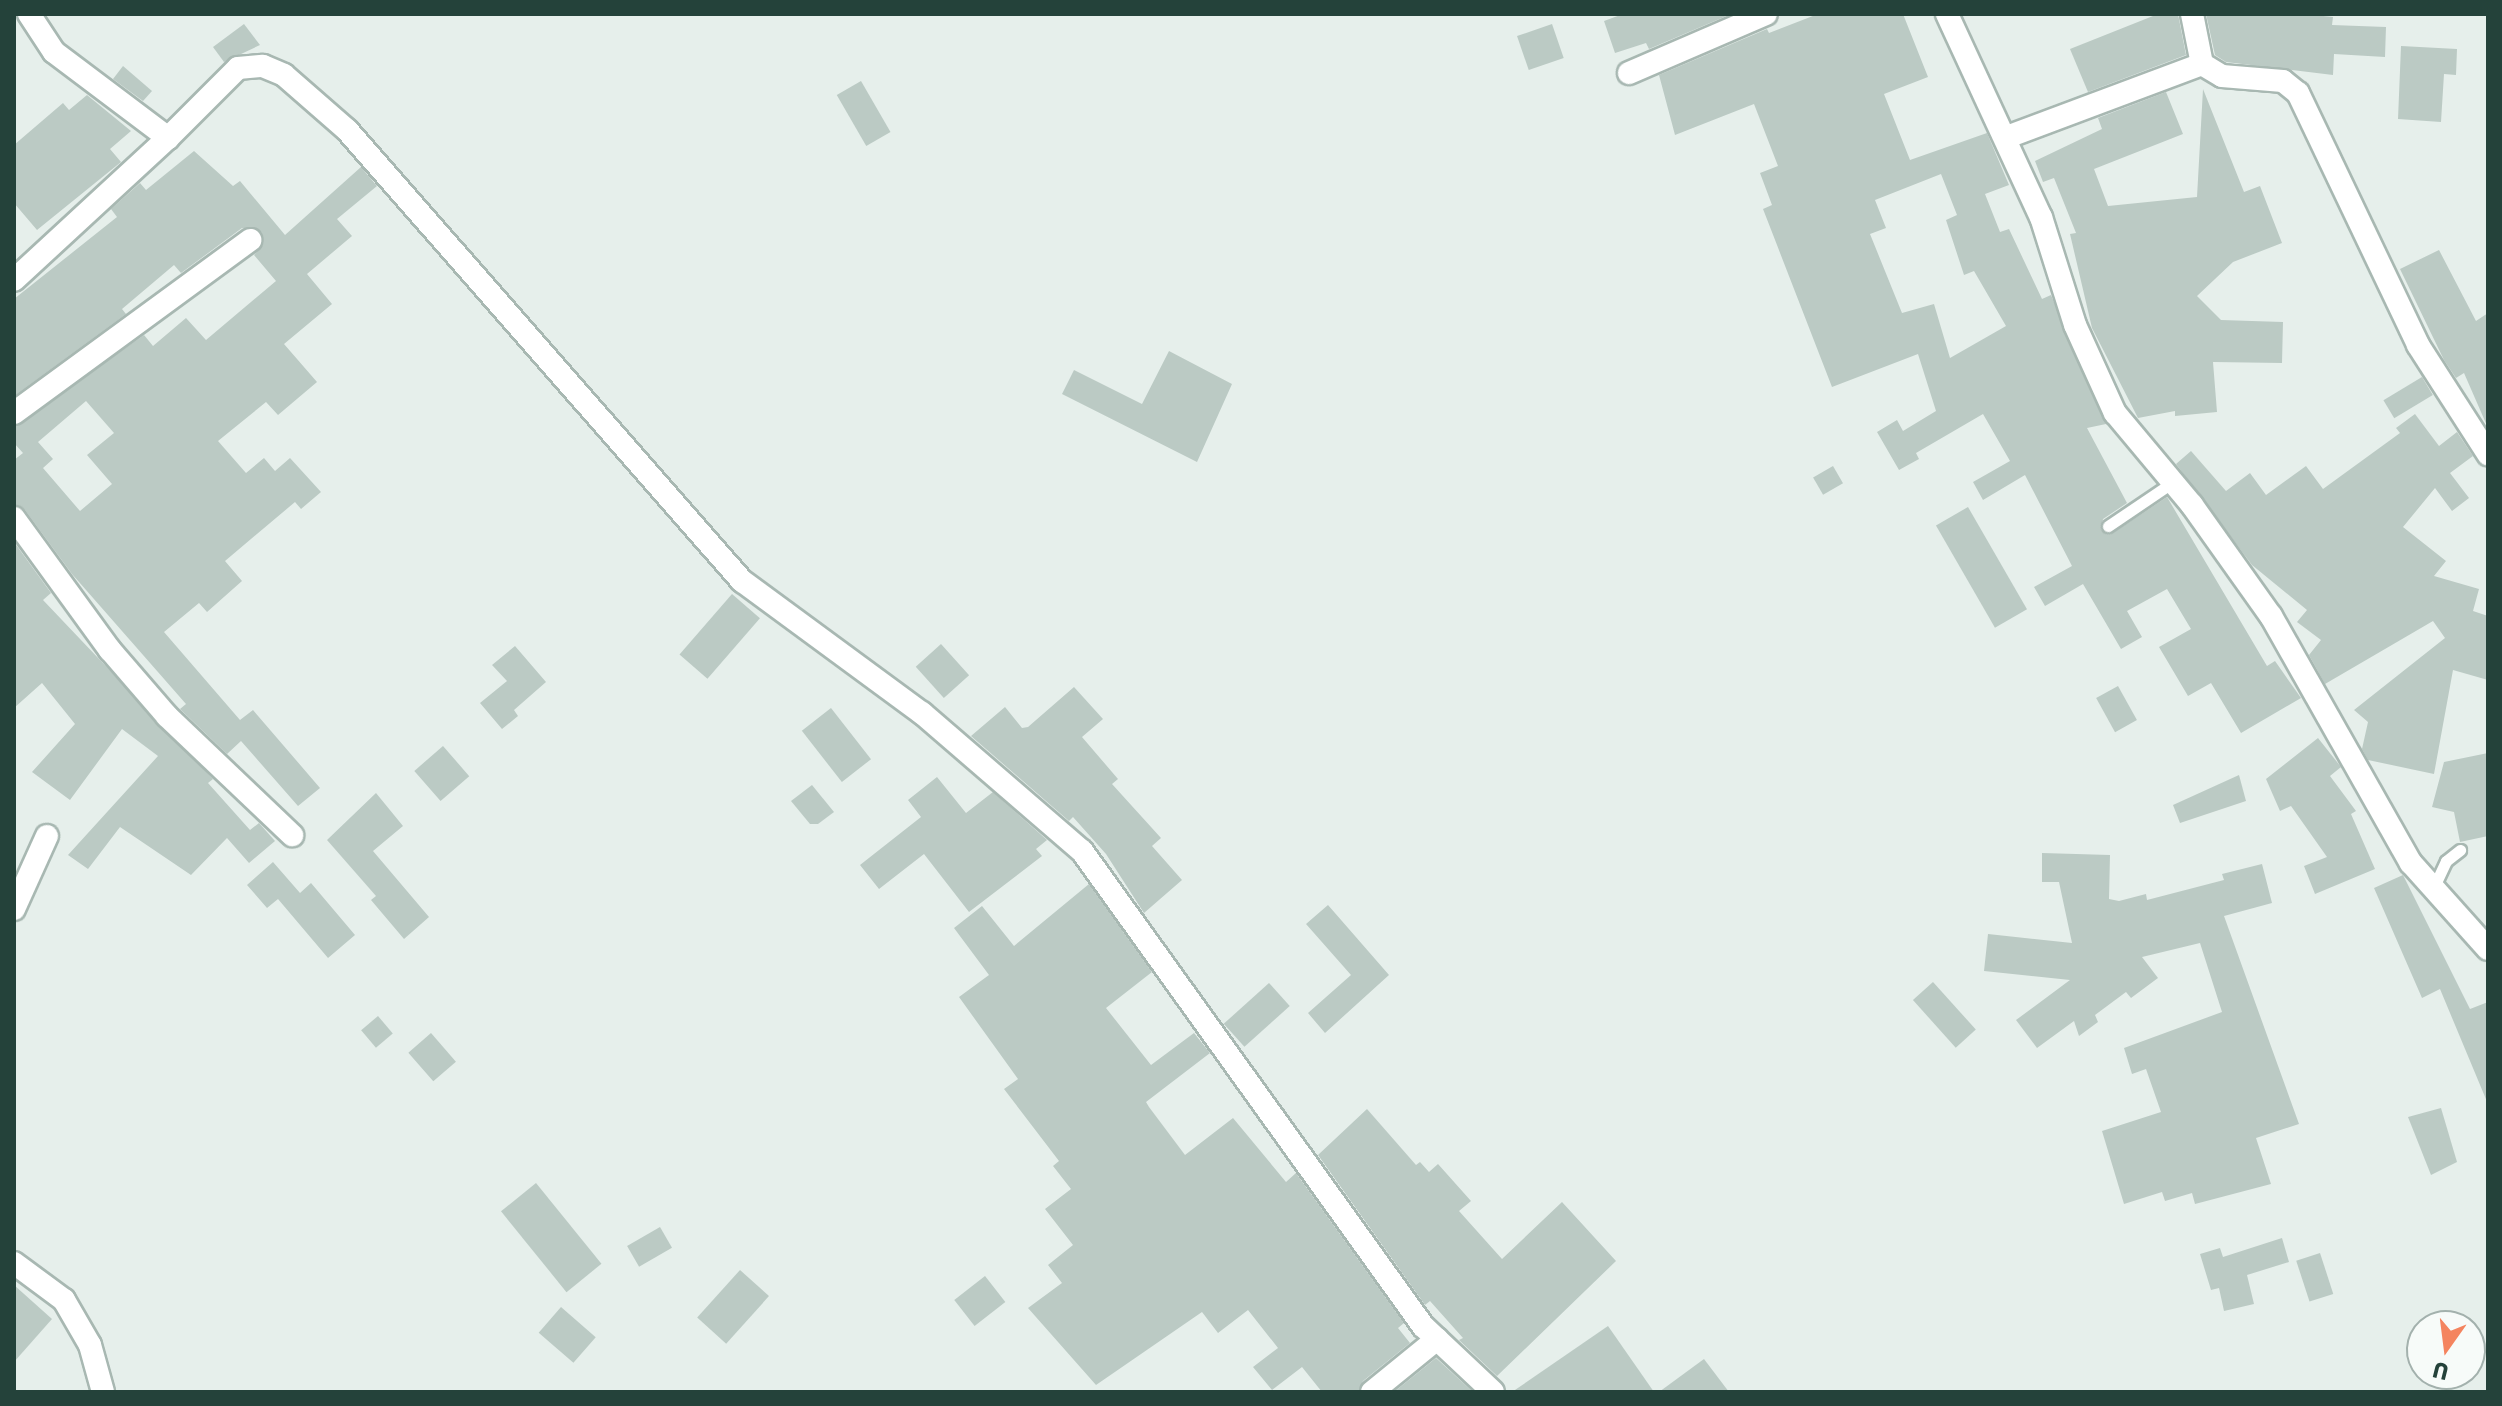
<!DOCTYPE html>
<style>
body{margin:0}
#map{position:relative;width:2502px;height:1406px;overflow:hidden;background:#e6efeb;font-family:Jost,sans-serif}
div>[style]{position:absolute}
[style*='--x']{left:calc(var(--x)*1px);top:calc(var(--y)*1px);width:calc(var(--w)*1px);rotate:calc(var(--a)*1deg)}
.building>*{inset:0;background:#bbcac4;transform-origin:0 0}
.roads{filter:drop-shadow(2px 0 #a8b8b2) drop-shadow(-2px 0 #a8b8b2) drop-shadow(0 2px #a8b8b2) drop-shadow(0 -2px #a8b8b2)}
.lane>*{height:11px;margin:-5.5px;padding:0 5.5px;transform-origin:5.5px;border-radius:5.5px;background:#fff}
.street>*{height:22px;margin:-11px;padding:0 11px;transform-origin:11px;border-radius:11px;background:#fff}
span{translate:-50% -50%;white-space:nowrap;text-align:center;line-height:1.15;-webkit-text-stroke:6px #f7fbf9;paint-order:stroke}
.frame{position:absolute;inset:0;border:16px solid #24423a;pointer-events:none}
.north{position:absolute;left:2406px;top:1310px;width:80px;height:80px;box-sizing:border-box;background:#f7fbf9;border:2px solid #a3b1ad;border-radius:50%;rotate:194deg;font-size:22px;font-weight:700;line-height:32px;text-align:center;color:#24423a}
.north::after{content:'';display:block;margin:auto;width:28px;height:36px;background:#f4845f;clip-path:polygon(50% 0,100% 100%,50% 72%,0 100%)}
</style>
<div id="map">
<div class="building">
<i style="clip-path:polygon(1623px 14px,1731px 14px,1649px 49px,1646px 43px,1615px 53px,1604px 21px)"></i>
<i style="clip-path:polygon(evenodd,1818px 14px,1903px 14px,1928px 77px,1884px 94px,1910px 160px,1987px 133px,2009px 185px,1985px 194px,2000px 232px,2009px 229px,2042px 299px,2051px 295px,2106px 424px,2087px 428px,2127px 503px,2103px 519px,2101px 530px,2113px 533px,2167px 497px,2267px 666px,2275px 661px,2301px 698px,2241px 733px,2211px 683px,2188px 696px,2159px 647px,2191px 629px,2167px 589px,2127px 611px,2142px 637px,2121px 649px,2083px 584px,2045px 606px,2034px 587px,2072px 566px,2025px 475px,1983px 500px,1973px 482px,2010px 461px,1983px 414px,1916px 453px,1919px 459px,1899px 470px,1877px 432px,1897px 420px,1903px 431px,1936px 411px,1918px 354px,1832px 387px,1763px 209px,1772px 205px,1760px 173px,1778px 166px,1754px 104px,1675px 135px,1659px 75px,1767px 29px,1769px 33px,1818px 14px,1941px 174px,1957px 215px,1946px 220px,1964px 275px,1974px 271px,2006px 326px,1950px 358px,1934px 304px,1902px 313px,1870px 234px,1886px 228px,1875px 200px,1941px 174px)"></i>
<i style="clip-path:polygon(2158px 14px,2178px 14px,2186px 55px,2088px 92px,2070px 49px)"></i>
<i style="clip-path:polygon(2206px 14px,2304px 14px,2333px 17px,2332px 25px,2386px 27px,2385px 57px,2334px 54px,2333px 75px,2226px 62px,2215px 55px)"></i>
<i style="clip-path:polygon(244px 24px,260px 45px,224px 62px,213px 47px)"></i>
<i style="left:1552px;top:24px;width:36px;height:37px;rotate:71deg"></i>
<i style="clip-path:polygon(2401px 46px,2457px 49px,2456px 75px,2444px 74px,2441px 122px,2398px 119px)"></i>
<i style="clip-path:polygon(123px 66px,152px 91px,143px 101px,113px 79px)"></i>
<i style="left:861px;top:81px;width:59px;height:28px;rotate:60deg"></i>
<i style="clip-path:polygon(2203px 89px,2244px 192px,2260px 186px,2282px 243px,2233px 262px,2197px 296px,2221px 320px,2283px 322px,2282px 363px,2213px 362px,2217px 412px,2175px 416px,2175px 411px,2138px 418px,2092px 328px,2070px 234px,2076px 233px,2054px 178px,2043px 182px,2035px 161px,2102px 129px,2098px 118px,2166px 92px,2183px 134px,2094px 169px,2108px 206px,2197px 197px)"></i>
<i style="clip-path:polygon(87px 95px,131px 131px,110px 149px,121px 162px,37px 230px,14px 203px,14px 145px,63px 103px,69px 110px)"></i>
<i style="clip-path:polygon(evenodd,194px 151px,233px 186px,240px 181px,285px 235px,361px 167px,377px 186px,337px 219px,352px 236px,307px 274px,332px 304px,284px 344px,317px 382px,278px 415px,266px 402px,218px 441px,246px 473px,264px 458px,275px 471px,290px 458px,321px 492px,301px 509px,295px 502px,225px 561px,242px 581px,207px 612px,199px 603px,164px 632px,240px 720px,253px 710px,320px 788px,298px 806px,241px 741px,227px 754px,180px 709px,186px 704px,72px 574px,25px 510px,14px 504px,14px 460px,23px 453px,14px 443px,14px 427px,144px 335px,153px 346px,186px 318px,206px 340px,276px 281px,254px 255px,263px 245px,262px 232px,242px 228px,181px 273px,174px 265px,122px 309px,126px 314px,14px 396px,14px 299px,117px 217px,111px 209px,140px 183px,146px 190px,194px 151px,86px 401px,114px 433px,87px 455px,112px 484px,80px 511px,43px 468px,53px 459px,38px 442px,86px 401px)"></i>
<i style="clip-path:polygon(2439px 250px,2476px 321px,2488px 313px,2488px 428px,2464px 373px,2456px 378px,2444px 360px,2400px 269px)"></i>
<i style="clip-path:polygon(1169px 351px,1232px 384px,1197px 462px,1062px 394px,1074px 370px,1142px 404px)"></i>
<i style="left:2422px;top:377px;width:21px;height:45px;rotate:59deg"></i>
<i style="clip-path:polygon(2415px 414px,2439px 446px,2457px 432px,2473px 456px,2450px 473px,2469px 498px,2452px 511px,2435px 488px,2403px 527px,2446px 561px,2434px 576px,2479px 589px,2473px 611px,2488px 616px,2488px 680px,2453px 670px,2434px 774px,2368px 760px,2362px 749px,2368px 722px,2354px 710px,2445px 638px,2433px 621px,2325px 684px,2309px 655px,2321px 640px,2297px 622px,2307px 610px,2252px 565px,2176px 464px,2191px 451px,2226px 491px,2250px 473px,2266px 495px,2306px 466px,2323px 489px,2400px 433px,2396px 428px)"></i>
<i style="left:1833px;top:466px;width:20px;height:23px;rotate:60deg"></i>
<i style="left:1968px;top:507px;width:118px;height:37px;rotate:60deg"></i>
<i style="clip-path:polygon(14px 542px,51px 593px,43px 600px,213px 779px,208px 783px,250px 830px,259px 823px,275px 841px,249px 863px,227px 838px,191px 875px,120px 827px,88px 869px,68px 855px,158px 756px,122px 729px,70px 800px,32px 772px,75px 724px,42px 683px,14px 708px)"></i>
<i style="left:732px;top:594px;width:37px;height:80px;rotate:41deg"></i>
<i style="left:941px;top:644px;width:42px;height:34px;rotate:48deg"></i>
<i style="clip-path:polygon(515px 646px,546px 682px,514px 710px,518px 716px,502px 729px,480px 703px,507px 681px,492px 665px)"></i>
<i style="left:2118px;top:686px;width:39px;height:25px;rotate:61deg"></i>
<i style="clip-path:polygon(1074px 687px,1103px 719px,1082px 737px,1118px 779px,1112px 784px,1161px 838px,1152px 846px,1182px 880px,1144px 913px,1106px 854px,1073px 817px,1069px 821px,971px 736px,1005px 707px,1022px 728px,1028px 727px)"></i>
<i style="left:831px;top:708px;width:65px;height:37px;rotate:52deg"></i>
<i style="clip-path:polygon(2318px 738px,2341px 767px,2330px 776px,2356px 811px,2351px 814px,2375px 869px,2315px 894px,2304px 866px,2327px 857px,2291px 806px,2280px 811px,2266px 779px)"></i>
<i style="left:443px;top:746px;width:40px;height:38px;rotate:49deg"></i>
<i style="clip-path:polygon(2488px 753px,2488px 836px,2460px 842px,2454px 812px,2432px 807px,2444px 762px)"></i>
<i style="clip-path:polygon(2239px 775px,2246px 801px,2180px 823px,2173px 805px)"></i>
<i style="clip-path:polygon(937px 777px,966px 813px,993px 792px,1047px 840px,1036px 849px,1042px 856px,969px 912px,924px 854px,879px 889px,860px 865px,921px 817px,908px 800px)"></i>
<i style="clip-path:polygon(812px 785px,834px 812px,818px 824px,810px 824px,791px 801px)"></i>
<i style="clip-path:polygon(376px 793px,403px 826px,373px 851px,429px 917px,404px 939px,371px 900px,376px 896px,327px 840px)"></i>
<i style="clip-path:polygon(2042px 853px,2110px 855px,2109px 899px,2119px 901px,2146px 894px,2147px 900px,2224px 880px,2222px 874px,2262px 864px,2272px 903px,2224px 916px,2299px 1124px,2256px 1138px,2271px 1184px,2195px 1204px,2192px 1193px,2165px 1201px,2162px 1192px,2124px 1204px,2102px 1131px,2161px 1112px,2146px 1069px,2132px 1074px,2124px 1048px,2222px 1012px,2200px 943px,2142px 957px,2158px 978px,2131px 998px,2126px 992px,2095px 1015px,2098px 1022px,2079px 1036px,2074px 1021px,2037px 1048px,2016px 1020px,2070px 980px,1984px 971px,1988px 934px,2072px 943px,2059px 882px,2042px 882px)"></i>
<i style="clip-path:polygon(273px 862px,300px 893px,311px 883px,355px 935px,328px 958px,278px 899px,267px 908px,247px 885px)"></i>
<i style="clip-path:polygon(2403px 875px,2470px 1009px,2488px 1002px,2488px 1104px,2440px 989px,2422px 998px,2374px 888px)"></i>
<i style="clip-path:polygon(1089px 884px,1152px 972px,1106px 1008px,1151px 1065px,1194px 1033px,1210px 1053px,1146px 1102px,1149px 1107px,1185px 1155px,1233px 1118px,1286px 1182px,1296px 1173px,1404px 1323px,1398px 1328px,1410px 1343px,1363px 1381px,1358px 1392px,1322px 1392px,1302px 1367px,1272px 1390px,1253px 1367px,1278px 1348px,1248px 1310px,1218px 1333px,1202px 1312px,1096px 1385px,1028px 1308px,1062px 1283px,1048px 1265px,1073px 1245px,1045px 1209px,1071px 1189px,1053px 1166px,1059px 1161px,1004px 1089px,1018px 1079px,959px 997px,989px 975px,954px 928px,982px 906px,1014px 946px)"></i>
<i style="clip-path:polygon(1328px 905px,1389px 975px,1325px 1033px,1308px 1013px,1351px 975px,1306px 924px)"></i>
<i style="left:1933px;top:982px;width:64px;height:27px;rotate:48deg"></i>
<i style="left:1269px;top:983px;width:31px;height:61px;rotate:48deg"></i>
<i style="left:378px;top:1016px;width:23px;height:22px;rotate:50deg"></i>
<i style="left:431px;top:1033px;width:38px;height:30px;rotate:49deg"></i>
<i style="clip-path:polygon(2441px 1108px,2457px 1162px,2431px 1175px,2408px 1117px)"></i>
<i style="clip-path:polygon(1367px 1109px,1416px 1165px,1420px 1162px,1429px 1172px,1438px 1164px,1471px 1201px,1459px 1211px,1502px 1259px,1562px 1202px,1616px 1261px,1497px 1376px,1459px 1340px,1463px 1338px,1430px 1301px,1425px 1305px,1318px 1155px)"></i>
<i style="left:536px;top:1183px;width:104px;height:45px;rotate:51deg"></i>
<i style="left:660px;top:1227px;width:24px;height:38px;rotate:60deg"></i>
<i style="clip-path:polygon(2282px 1238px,2289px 1262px,2247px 1275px,2254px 1304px,2224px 1311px,2219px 1288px,2211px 1290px,2200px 1254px,2220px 1248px,2223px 1257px)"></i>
<i style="left:2320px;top:1253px;width:43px;height:25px;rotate:72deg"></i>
<i style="left:740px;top:1270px;width:39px;height:64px;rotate:42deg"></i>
<i style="left:985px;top:1276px;width:33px;height:39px;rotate:52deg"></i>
<i style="clip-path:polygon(14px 1285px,52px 1319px,14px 1362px)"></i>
<i style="left:561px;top:1307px;width:46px;height:34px;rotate:41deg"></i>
<i style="clip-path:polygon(1608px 1326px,1654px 1392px,1512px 1392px)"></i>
<i style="clip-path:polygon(1436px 1358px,1473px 1392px,1394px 1392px)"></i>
<i style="clip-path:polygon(1704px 1359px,1729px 1392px,1659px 1392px)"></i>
</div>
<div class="roads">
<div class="lane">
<i style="--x:2108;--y:526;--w:78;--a:-34.1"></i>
<i style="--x:2432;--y:891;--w:33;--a:-65"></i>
<i style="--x:2446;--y:861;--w:18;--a:-38"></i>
</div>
<div class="street">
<i style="--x:29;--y:14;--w:45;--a:56.7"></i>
<i style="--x:54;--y:52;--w:143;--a:37"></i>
<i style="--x:168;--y:138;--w:99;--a:-45"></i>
<i style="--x:238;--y:68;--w:25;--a:-5"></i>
<i style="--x:263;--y:66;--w:23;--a:23"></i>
<i style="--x:284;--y:75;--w:84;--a:41.1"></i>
<i style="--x:347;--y:130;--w:600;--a:48.79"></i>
<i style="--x:742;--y:581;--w:223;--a:36.3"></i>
<i style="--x:922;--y:713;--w:211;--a:40.8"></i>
<i style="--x:1082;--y:851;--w:585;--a:54.33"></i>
<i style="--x:1423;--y:1326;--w:96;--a:43.3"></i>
<i style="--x:1947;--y:14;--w:224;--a:65.2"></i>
<i style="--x:2041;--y:217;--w:113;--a:72.5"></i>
<i style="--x:2075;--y:325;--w:97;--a:65.6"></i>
<i style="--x:2115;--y:413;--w:120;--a:50.1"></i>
<i style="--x:2192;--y:505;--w:136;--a:54.6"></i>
<i style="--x:2271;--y:616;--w:284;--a:60.5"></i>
<i style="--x:2411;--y:863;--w:115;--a:48.2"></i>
<i style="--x:2192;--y:14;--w:51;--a:78.7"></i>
<i style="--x:2202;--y:64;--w:23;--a:31"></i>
<i style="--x:2222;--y:76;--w:61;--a:4.7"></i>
<i style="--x:2283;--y:81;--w:19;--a:39"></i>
<i style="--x:2298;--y:93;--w:279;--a:64.5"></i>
<i style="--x:2418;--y:345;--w:130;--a:57.3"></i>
<i style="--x:1629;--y:73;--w:149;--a:-23.3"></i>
<i style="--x:2007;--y:137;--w:208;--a:-20.5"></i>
<i style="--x:14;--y:280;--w:209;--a:-42.7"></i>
<i style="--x:14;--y:413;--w:293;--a:-36.2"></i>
<i style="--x:14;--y:518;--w:163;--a:54"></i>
<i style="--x:110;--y:650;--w:87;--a:49.2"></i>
<i style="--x:167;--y:716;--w:173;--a:43.6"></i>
<i style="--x:14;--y:909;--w:80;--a:-65.7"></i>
<i style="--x:14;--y:1263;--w:62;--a:36.5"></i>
<i style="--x:64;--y:1300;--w:52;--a:60"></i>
<i style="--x:90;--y:1345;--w:49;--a:74.5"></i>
<i style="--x:1372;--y:1392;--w:84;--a:-39.2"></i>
</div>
</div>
<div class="frame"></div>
<div class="north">U</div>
</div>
